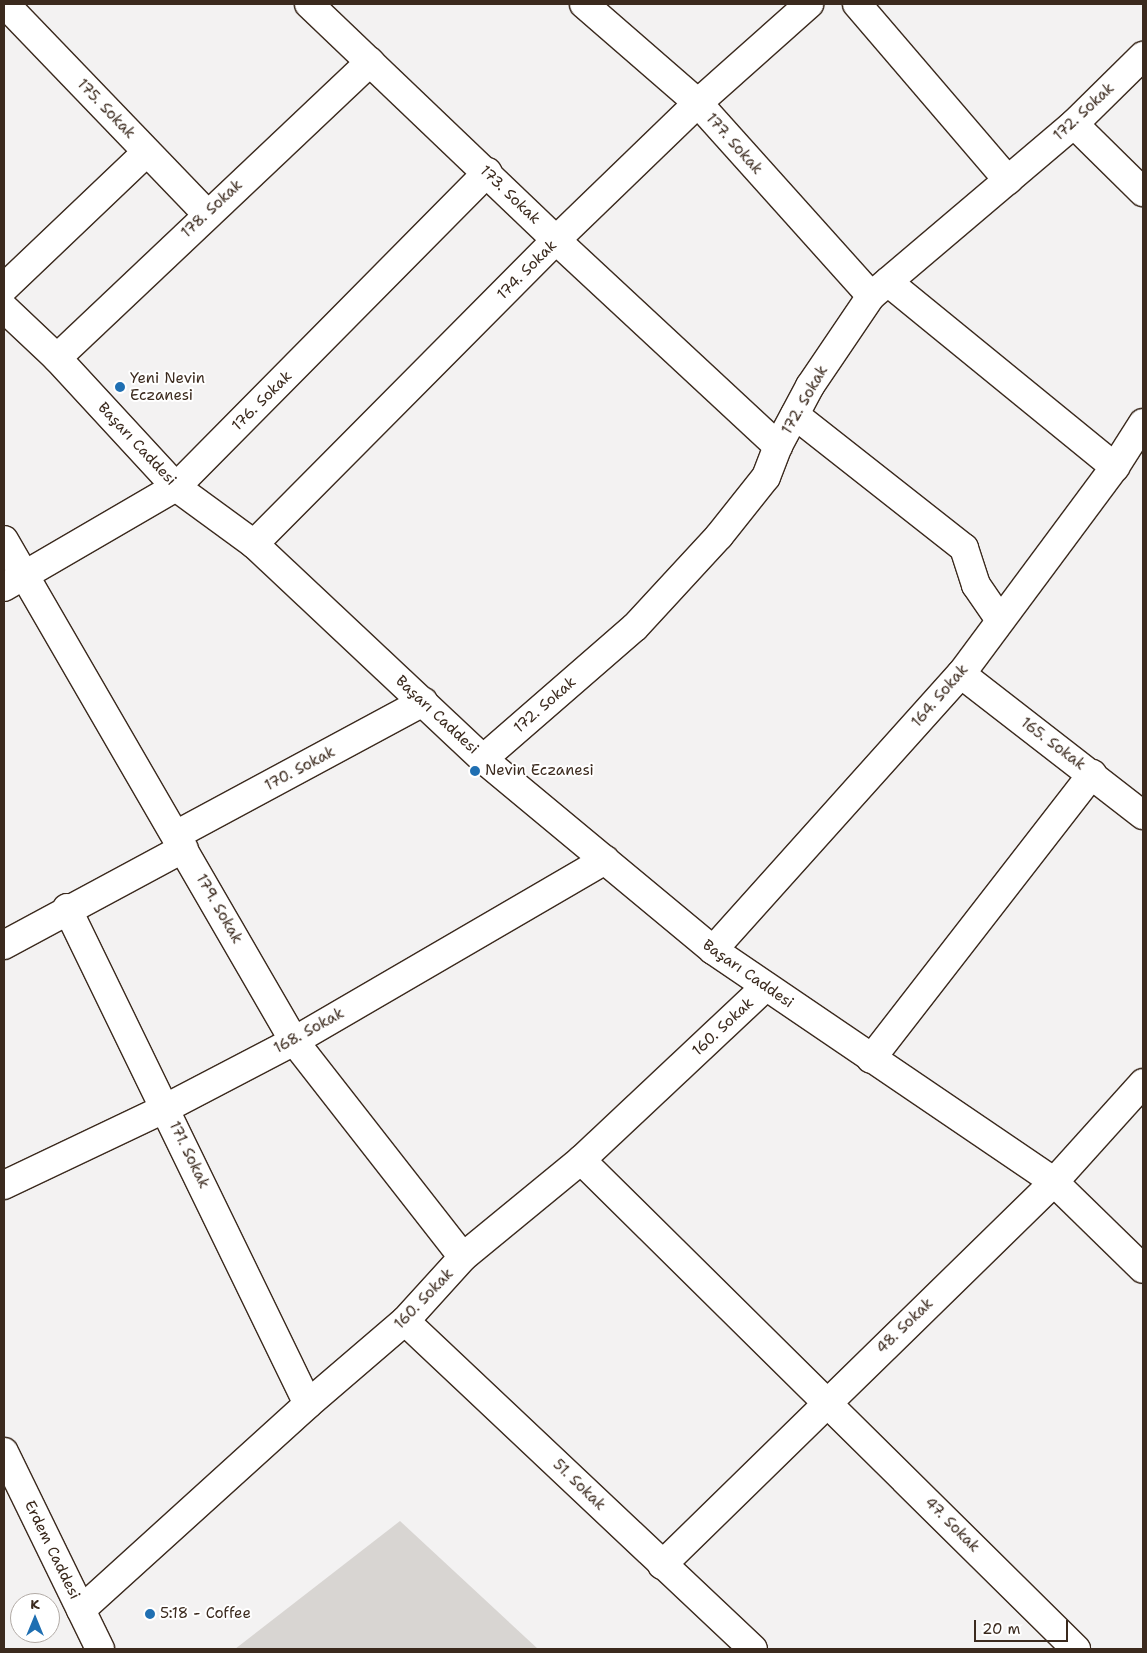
<!DOCTYPE html>
<meta charset="utf-8">
<style>
body{margin:0}
#map{position:relative;width:1147px;height:1653px;overflow:hidden;background:#f3f2f2;font-family:"Shantell Sans",sans-serif}
div>[style]{position:absolute}
[style*='--x']{left:calc(var(--x)*1px);top:calc(var(--y)*1px);width:calc(var(--w)*1px);rotate:calc(var(--a)*1deg)}
.green>*{inset:0;background:#d8d5d2}
.roads{filter:drop-shadow(1px 0 #3b2a1e) drop-shadow(-1px 0 #3b2a1e) drop-shadow(0 1px #3b2a1e) drop-shadow(0 -1px #3b2a1e)}
.minor>*{height:28px;margin:-14px;padding:0 14px;transform-origin:14px;border-radius:14px;background:#fff}
.major>*{height:28px;margin:-14px;padding:0 14px;transform-origin:14px;border-radius:14px;background:#fff}
.dots>*{width:14px;height:14px;translate:-50% -50%;box-sizing:border-box;border:2px solid #fff;border-radius:50%}
span{translate:-50% -50%;white-space:nowrap;text-align:center;line-height:1.15;-webkit-text-stroke:4px #fff;paint-order:stroke}
.street-label{font-size:15px;color:#3b2a1e}
.poi-label{font-size:15px;color:#3b2a1e}
.left{translate:0 -50%;text-align:left}
.frame{position:absolute;inset:0;border:5px solid #3b2a1e;pointer-events:none}
.north{position:absolute;left:10px;top:1593px;width:50px;height:50px;box-sizing:border-box;background:#fff;border:1px solid #b1aaa5;border-radius:50%;rotate:0deg;font-size:14px;font-weight:700;line-height:20px;text-align:center;color:#3b2a1e}
.north::after{content:'';display:block;margin:auto;width:18px;height:22px;background:#1f6fb2;clip-path:polygon(50% 0,100% 100%,50% 72%,0 100%)}
.scale{position:absolute;left:974px;top:1620px;width:94px;height:22px;box-sizing:border-box;border:2px solid #3b2a1e;border-top:0;padding-left:6px;font-size:15px;line-height:18px;white-space:nowrap;color:#3b2a1e;-webkit-text-stroke:4px #fff;paint-order:stroke}
</style>
<div id="map">
<div class="green">
<i style="clip-path:polygon(400px 1521px,538px 1649px,235px 1649px)"></i>
</div>
<div class="roads">
<div class="minor">
<i style="--x:5;--y:4;--w:291;--a:46.1"></i>
<i style="--x:309;--y:4;--w:342;--a:43.7"></i>
<i style="--x:556;--y:240;--w:303;--a:42.9"></i>
<i style="--x:584;--y:4;--w:151;--a:41"></i>
<i style="--x:698;--y:103;--w:259;--a:48.1"></i>
<i style="--x:857;--y:4;--w:232;--a:49.4"></i>
<i style="--x:1074;--y:124;--w:97;--a:44.6"></i>
<i style="--x:888;--y:282;--w:293;--a:39.2"></i>
<i style="--x:4;--y:288;--w:197;--a:-43.6"></i>
<i style="--x:4;--y:308;--w:73;--a:43.3"></i>
<i style="--x:57;--y:358;--w:176;--a:47.3"></i>
<i style="--x:176;--y:487;--w:97;--a:36.2"></i>
<i style="--x:254;--y:544;--w:314;--a:43.2"></i>
<i style="--x:483;--y:759;--w:299;--a:39.7"></i>
<i style="--x:713;--y:950;--w:412;--a:34.2"></i>
<i style="--x:1054;--y:1182;--w:124;--a:44.3"></i>
<i style="--x:57;--y:358;--w:431;--a:-43.4"></i>
<i style="--x:795;--y:415;--w:215;--a:38.2"></i>
<i style="--x:964;--y:548;--w:39;--a:72"></i>
<i style="--x:976;--y:585;--w:42;--a:55.6"></i>
<i style="--x:4;--y:540;--w:579;--a:59.94"></i>
<i style="--x:294;--y:1041;--w:274;--a:52"></i>
<i style="--x:254;--y:544;--w:429;--a:-45.2"></i>
<i style="--x:556;--y:240;--w:197;--a:-44"></i>
<i style="--x:698;--y:103;--w:149;--a:-41.7"></i>
<i style="--x:4;--y:587;--w:199;--a:-30.2"></i>
<i style="--x:176;--y:487;--w:443;--a:-45.3"></i>
<i style="--x:961;--y:674;--w:230;--a:37.8"></i>
<i style="--x:483;--y:759;--w:201;--a:-41"></i>
<i style="--x:635;--y:627;--w:124;--a:-47.3"></i>
<i style="--x:719;--y:536;--w:75;--a:-51.5"></i>
<i style="--x:766;--y:477;--w:33;--a:-69"></i>
<i style="--x:778;--y:446;--w:68;--a:-61.9"></i>
<i style="--x:810;--y:386;--w:109;--a:-55.9"></i>
<i style="--x:871;--y:296;--w:266;--a:-40.3"></i>
<i style="--x:1074;--y:124;--w:97;--a:-44.6"></i>
<i style="--x:176;--y:835;--w:281;--a:-28.3"></i>
<i style="--x:67;--y:908;--w:551;--a:64.09"></i>
<i style="--x:4;--y:945;--w:204;--a:-28.3"></i>
<i style="--x:713;--y:950;--w:371;--a:-48.1"></i>
<i style="--x:961;--y:674;--w:258;--a:-53.4"></i>
<i style="--x:1115;--y:467;--w:52;--a:-57.5"></i>
<i style="--x:871;--y:1059;--w:361;--a:-52.2"></i>
<i style="--x:581;--y:1160;--w:696;--a:44.65"></i>
<i style="--x:4;--y:1185;--w:179;--a:-25.4"></i>
<i style="--x:166;--y:1108;--w:144;--a:-27.6"></i>
<i style="--x:294;--y:1041;--w:360;--a:-30.2"></i>
<i style="--x:405;--y:1321;--w:478;--a:43.3"></i>
<i style="--x:662;--y:1565;--w:548;--a:-44.33"></i>
<i style="--x:1054;--y:1182;--w:133;--a:-48"></i>
<i style="--x:81;--y:1610;--w:307;--a:-42.2"></i>
<i style="--x:308;--y:1404;--w:128;--a:-40.6"></i>
<i style="--x:405;--y:1321;--w:86;--a:-47.8"></i>
<i style="--x:463;--y:1257;--w:153;--a:-39.4"></i>
<i style="--x:581;--y:1160;--w:253;--a:-43.2"></i>
</div>
<div class="major">
<i style="--x:4;--y:1452;--w:219;--a:64"></i>
</div>
</div>
<div class="dots">
<i style="left:120px;top:387px;background:#1f6fb2"></i>
<i style="left:475px;top:771px;background:#1f6fb2"></i>
<i style="left:150px;top:1614px;background:#1f6fb2"></i>
</div>
<div class="street-label">
<span style="left:106px;top:109px;rotate:46deg">175. Sokak</span>
<span style="left:1084px;top:112px;rotate:-43deg">172. Sokak</span>
<span style="left:734px;top:144px;rotate:48deg">177. Sokak</span>
<span style="left:510px;top:195px;rotate:44deg">173. Sokak</span>
<span style="left:212px;top:209px;rotate:-43deg">178. Sokak</span>
<span style="left:527px;top:270px;rotate:-45deg">174. Sokak</span>
<span style="left:805px;top:400px;rotate:-60deg">172. Sokak</span>
<span style="left:262px;top:401px;rotate:-45deg">176. Sokak</span>
<span style="left:137px;top:444px;rotate:47deg">Başarı Caddesi</span>
<span style="left:940px;top:696px;rotate:-49deg">164. Sokak</span>
<span style="left:545px;top:705px;rotate:-41deg">172. Sokak</span>
<span style="left:437px;top:715px;rotate:43deg">Başarı Caddesi</span>
<span style="left:1053px;top:744px;rotate:37deg">165. Sokak</span>
<span style="left:300px;top:769px;rotate:-28deg">170. Sokak</span>
<span style="left:219px;top:909px;rotate:60deg">179. Sokak</span>
<span style="left:748px;top:974px;rotate:35deg">Başarı Caddesi</span>
<span style="left:723px;top:1027px;rotate:-43deg">160. Sokak</span>
<span style="left:309px;top:1031px;rotate:-29deg">168. Sokak</span>
<span style="left:189px;top:1155px;rotate:64deg">171. Sokak</span>
<span style="left:424px;top:1299px;rotate:-46deg">160. Sokak</span>
<span style="left:905px;top:1326px;rotate:-44deg">48. Sokak</span>
<span style="left:579px;top:1485px;rotate:44deg">51. Sokak</span>
<span style="left:952px;top:1525px;rotate:45deg">47. Sokak</span>
<span style="left:52px;top:1550px;rotate:64deg">Erdem Caddesi</span>
</div>
<div class="poi-label">
<span class="left" style="left:130px;top:387px">Yeni Nevin<br>Eczanesi</span>
<span class="left" style="left:485px;top:771px">Nevin Eczanesi</span>
<span class="left" style="left:160px;top:1614px">5:18 - Coffee</span>
</div>
<div class="frame"></div>
<div class="north">K</div>
<div class="scale">20 m</div>
</div>
